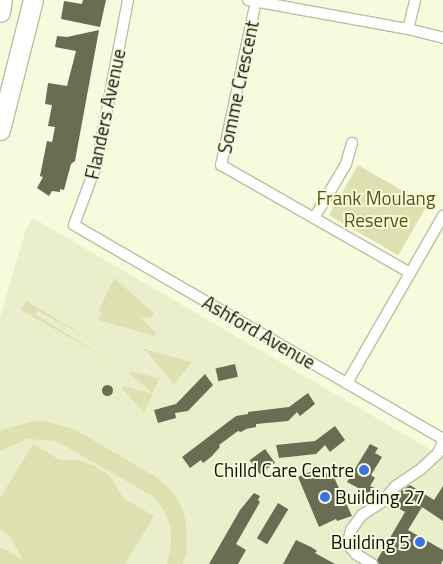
<!DOCTYPE html>
<style>
body{margin:0}
#map{position:relative;width:443px;height:564px;overflow:hidden;background:#f8fade;font-family:"Titillium Web",sans-serif}
div>[style]{position:absolute}
[style*='--x']{left:calc(var(--x)*1px);top:calc(var(--y)*1px);width:calc(var(--w)*1px);rotate:calc(var(--a)*1deg)}
.built>*{inset:0;background:#ebeeca}
.green>*{inset:0;background:#dde1b1;transform-origin:0 0}
.building>*{inset:0;background:#6a6c53;transform-origin:0 0}
.round{border-radius:50%}
.roads{filter:drop-shadow(1px 0 #bcbea3) drop-shadow(-1px 0 #bcbea3) drop-shadow(0 1px #bcbea3) drop-shadow(0 -1px #bcbea3)}
.minor>*{height:10px;margin:-5px;padding:0 5px;transform-origin:5px;border-radius:5px;background:#fff}
.motorway>*{height:19px;margin:-9.5px;padding:0 9.5px;transform-origin:9.5px;border-radius:9.5px;background:#fff}
.dots>*{width:14px;height:14px;translate:-50% -50%;box-sizing:border-box;border:2px solid #f8fade;border-radius:50%}
span{translate:-50% -50%;white-space:nowrap;text-align:center;line-height:1.15;-webkit-text-stroke:4px #f8fade;paint-order:stroke}
.street-label{font-size:19px;color:#0f1006}
.park-label{font-size:19px;color:#55580f}
.poi-label{font-size:19px;color:#0f1006}
.right{translate:-100% -50%;text-align:right}
.left{translate:0 -50%;text-align:left}
</style>
<div id="map">
<div class="built">
<i style="clip-path:polygon(33px 218px,443px 457px,443px 564px,0 564px,0 317px,26px 229px)"></i>
</div>
<div class="green">
<i style="left:358px;top:165px;width:80px;height:58px;rotate:30deg"></i>
<i style="clip-path:polygon(114px 278px,154px 313px,151px 318px,140px 317px,156px 333px,155px 336px,98px 320px,102px 313px,98px 312px)"></i>
<i style="clip-path:polygon(26px 301px,95px 342px,38px 311px,36px 315px,106px 358px,21px 310px)"></i>
<i style="clip-path:polygon(145px 348px,147px 350px,192px 362px,174px 384px,146px 351px,143px 351px)"></i>
<i style="clip-path:polygon(131px 372px,160px 378px,152px 393px,130px 374px)"></i>
<i style="clip-path:polygon(123px 386px,153px 394px,144px 412px,122px 389px)"></i>
<i style="clip-path:polygon(44px 421px,74px 429px,156px 477px,170px 489px,181px 506px,186px 522px,187px 549px,183px 564px,167px 564px,171px 548px,171px 529px,165px 512px,154px 497px,56px 441px,27px 439px,0 451px,0 431px,29px 422px)"></i>
<i style="clip-path:polygon(33px 444px,60px 460px,77px 460px,95px 466px,111px 477px,123px 498px,154px 516px,125px 564px,0 564px,0 547px,23px 560px,9px 535px,0 529px,0 498px)"></i>
</div>
<div class="building">
<i style="clip-path:polygon(83px 0,106px 0,100px 27px,61px 19px,64px 1px,82px 4px)"></i>
<i style="clip-path:polygon(99px 30px,75px 161px,71px 164px,64px 190px,60px 189px,60px 192px,52px 191px,49px 196px,37px 188px,43px 177px,40px 176px,47px 141px,52px 142px,55px 127px,48px 126px,52px 105px,45px 104px,48px 83px,67px 86px,76px 51px,55px 47px,57px 36px,67px 37px)"></i>
<i style="left:235px;top:364px;width:13px;height:20px;rotate:77deg"></i>
<i style="clip-path:polygon(205px 374px,213px 385px,188px 411px,175px 413px,176px 418px,158px 423px,154px 410px,176px 404px)"></i>
<i class="round" style="left:101.5px;top:384.5px;width:11px;height:11px"></i>
<i style="clip-path:polygon(308px 393px,315px 404px,300px 416px,297px 412px,288px 421px,256px 424px,256px 427px,246px 429px,241px 432px,238px 431px,219px 445px,220px 447px,211px 457px,203px 463px,201px 460px,190px 468px,182px 457px,236px 416px,248px 414px,248px 412px,289px 407px)"></i>
<i style="clip-path:polygon(335px 426px,345px 440px,330px 452px,325px 445px,316px 454px,279px 458px,276px 445px,315px 441px)"></i>
<i style="clip-path:polygon(370px 444px,378px 448px,375px 453px,382px 457px,371px 475px,375px 478px,370px 486px,375px 488px,371px 495px,347px 482px)"></i>
<i style="left:265px;top:449px;width:17px;height:19px;rotate:54deg"></i>
<i style="clip-path:polygon(312px 471px,315px 478px,331px 471px,352px 516px,337px 521px,336px 519px,319px 527px,298px 477px)"></i>
<i style="clip-path:polygon(410px 485px,434px 500px,443px 486px,443px 521px,422px 507px,408px 530px,443px 550px,443px 560px,441px 564px,379px 564px,377px 560px,405px 512px,391px 504px,401px 491px)"></i>
<i style="clip-path:polygon(254px 493px,260px 496px,258px 500px,260px 502px,236px 544px,246px 550px,238px 564px,209px 564px,240px 510px)"></i>
<i style="left:278px;top:503px;width:12px;height:41px;rotate:31deg"></i>
<i style="clip-path:polygon(296px 540px,311px 547px,317px 551px,315px 553px,335px 564px,283px 564px)"></i>
</div>
<div class="roads">
<div class="minor">
<i style="--x:128;--y:0;--w:166;--a:100.8"></i>
<i style="--x:97;--y:163;--w:66;--a:110.4"></i>
<i style="--x:74;--y:225;--w:427;--a:30.1"></i>
<i style="--x:248;--y:0;--w:163;--a:10.3"></i>
<i style="--x:408;--y:29;--w:36;--a:14"></i>
<i style="--x:256;--y:1;--w:168;--a:102"></i>
<i style="--x:221;--y:165;--w:218;--a:29.7"></i>
<i style="--x:408;--y:29;--w:30;--a:-76"></i>
<i style="--x:314;--y:218;--w:63;--a:-59.3"></i>
<i style="--x:346;--y:164;--w:22;--a:-74"></i>
<i style="--x:347;--y:383;--w:193;--a:-60.1"></i>
<i style="--x:372;--y:564;--w:19;--a:-148"></i>
<i style="--x:356;--y:554;--w:9;--a:-131"></i>
<i style="--x:350;--y:547;--w:5;--a:-112"></i>
<i style="--x:348;--y:542;--w:12;--a:-76"></i>
<i style="--x:351;--y:530;--w:19;--a:-54"></i>
<i style="--x:362;--y:515;--w:24;--a:-33"></i>
<i style="--x:382;--y:502;--w:21;--a:-49"></i>
<i style="--x:396;--y:486;--w:30;--a:-34"></i>
<i style="--x:421;--y:469;--w:23;--a:-43"></i>
<i style="--x:438;--y:453;--w:12;--a:-66"></i>
</div>
<div class="motorway">
<i style="--x:0;--y:12;--w:12;--a:-81"></i>
<i style="--x:0;--y:130;--w:134;--a:-75.8"></i>
</div>
</div>
<div class="dots">
<i style="left:364px;top:470px;background:#3873e2"></i>
<i style="left:325px;top:497px;background:#3873e2"></i>
<i style="left:420px;top:542px;background:#3873e2"></i>
</div>
<div class="street-label">
<span style="left:238px;top:87px;rotate:-78deg">Somme Crescent</span>
<span style="left:105px;top:114px;rotate:-78deg">Flanders Avenue</span>
<span style="left:259px;top:332px;rotate:30deg">Ashford Avenue</span>
</div>
<div class="park-label">
<span style="left:376px;top:209px">Frank Moulang<br>Reserve</span>
</div>
<div class="poi-label">
<span class="right" style="left:354px;top:470px">Chilld Care Centre</span>
<span class="left" style="left:335px;top:497px">Building 27</span>
<span class="right" style="left:410px;top:542px">Building 5</span>
</div>
</div>
